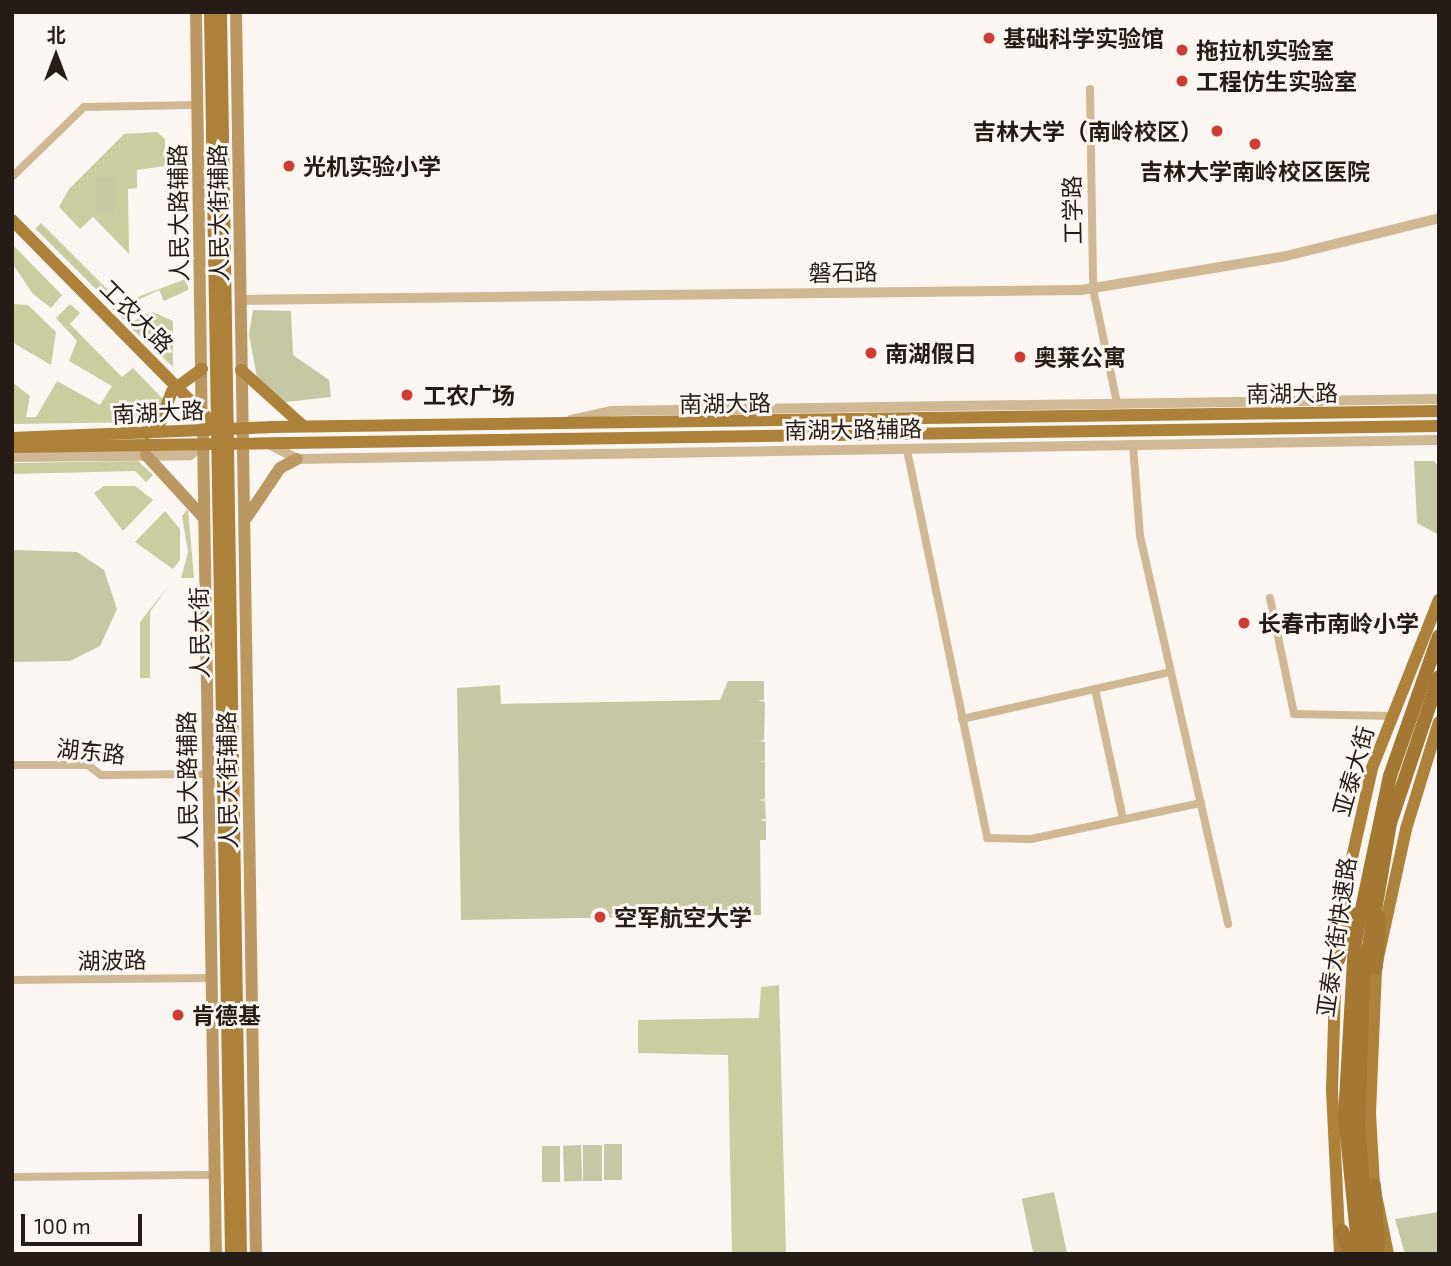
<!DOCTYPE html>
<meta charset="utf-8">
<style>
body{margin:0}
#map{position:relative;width:1451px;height:1266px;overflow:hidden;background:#fcf6f3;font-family:"Exo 2","Noto Sans SC",sans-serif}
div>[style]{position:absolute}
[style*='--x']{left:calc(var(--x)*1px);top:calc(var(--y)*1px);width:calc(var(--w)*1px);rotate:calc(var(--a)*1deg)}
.green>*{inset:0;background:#c5c8a3;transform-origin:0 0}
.forest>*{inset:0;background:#cacd9f;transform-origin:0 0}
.minor>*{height:8px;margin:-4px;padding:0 4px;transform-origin:4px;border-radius:4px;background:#d0b895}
.tertiary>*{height:10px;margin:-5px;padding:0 5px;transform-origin:5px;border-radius:5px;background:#d0b895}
.secondary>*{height:12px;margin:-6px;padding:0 6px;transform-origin:6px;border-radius:6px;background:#bb9862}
.primary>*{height:12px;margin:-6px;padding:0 6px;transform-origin:6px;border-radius:6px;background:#ac8139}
.trunk>*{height:14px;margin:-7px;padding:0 7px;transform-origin:7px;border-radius:7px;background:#a27832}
.dots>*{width:19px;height:19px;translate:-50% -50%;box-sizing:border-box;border:4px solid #fcf6f3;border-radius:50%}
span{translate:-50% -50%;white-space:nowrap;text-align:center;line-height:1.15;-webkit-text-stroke:6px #fcf6f3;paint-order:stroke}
.poi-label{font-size:23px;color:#261c17;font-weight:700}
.left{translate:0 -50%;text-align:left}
.right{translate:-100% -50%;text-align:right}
.street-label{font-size:23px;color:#261c17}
.frame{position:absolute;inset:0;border:14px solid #261c17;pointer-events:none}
.north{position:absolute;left:21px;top:21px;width:70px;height:70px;-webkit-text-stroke:5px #fcf6f3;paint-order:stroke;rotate:0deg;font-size:19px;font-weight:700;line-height:28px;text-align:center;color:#261c17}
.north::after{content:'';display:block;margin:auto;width:24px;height:32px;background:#261c17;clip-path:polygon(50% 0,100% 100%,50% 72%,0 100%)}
.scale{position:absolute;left:21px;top:1214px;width:121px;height:32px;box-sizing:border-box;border:4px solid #261c17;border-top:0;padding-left:9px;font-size:21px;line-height:24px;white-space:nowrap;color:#261c17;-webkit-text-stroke:5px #fcf6f3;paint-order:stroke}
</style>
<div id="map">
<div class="green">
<i style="left:115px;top:176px;width:36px;height:19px;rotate:90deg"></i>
<i style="clip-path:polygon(253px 310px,291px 311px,293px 355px,329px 380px,331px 397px,286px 402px,258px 383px,249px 334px)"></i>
<i style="clip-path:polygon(1414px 461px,1434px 461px,1439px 467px,1439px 535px,1417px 523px)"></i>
<i style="clip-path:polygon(12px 550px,77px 552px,104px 570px,117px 609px,100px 646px,70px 661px,12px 662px)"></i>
<i style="clip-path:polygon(728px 681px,764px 681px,764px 700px,757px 700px,765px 702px,764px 740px,758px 741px,765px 742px,765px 761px,758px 762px,765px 762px,765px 799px,759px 800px,765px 801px,766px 819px,759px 820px,766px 821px,766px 840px,760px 840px,761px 915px,461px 920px,457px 688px,500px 685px,501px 704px,720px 700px)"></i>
<i style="clip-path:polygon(1439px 1142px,1439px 1254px,1405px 1254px,1395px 1219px,1438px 1212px)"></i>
<i style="left:622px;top:1144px;width:36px;height:18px;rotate:90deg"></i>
<i style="left:581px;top:1145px;width:36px;height:18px;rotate:88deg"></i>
<i style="left:583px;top:1145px;width:19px;height:36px"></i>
<i style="left:542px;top:1146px;width:18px;height:36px"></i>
<i style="left:1054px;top:1192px;width:63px;height:33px;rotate:78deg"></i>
</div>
<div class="forest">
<i style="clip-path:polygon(evenodd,157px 132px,165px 139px,165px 166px,137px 170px,137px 188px,128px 189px,129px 254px,93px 217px,80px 229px,59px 207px,69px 189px,124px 134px,157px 132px,96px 177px,115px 177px,115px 212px,96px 212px,96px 177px)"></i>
<i style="left:41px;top:223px;width:94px;height:8px;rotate:45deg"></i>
<i style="clip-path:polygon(12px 244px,62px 295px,51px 308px,33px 294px,12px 263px)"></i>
<i style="clip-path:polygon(188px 278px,188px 290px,164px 301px,159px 290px,138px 300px,143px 311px,124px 320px,110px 306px,117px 298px,122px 303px)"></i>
<i style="clip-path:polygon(12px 304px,28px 305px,56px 332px,51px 365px,12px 342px)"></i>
<i style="clip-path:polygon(70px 304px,80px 313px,70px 324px,122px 377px,133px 368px,163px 399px,149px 422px,12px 424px,12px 382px,30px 396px,26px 417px,36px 417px,57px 381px,100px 405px,112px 386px,69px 361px,77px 341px,56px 318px)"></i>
<i style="clip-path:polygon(153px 312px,173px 321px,173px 367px,127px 324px)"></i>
<i style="clip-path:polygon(138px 461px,153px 475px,146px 482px,135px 471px,12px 474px,12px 463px)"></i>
<i style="clip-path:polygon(104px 486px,135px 486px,153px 500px,123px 531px,94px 493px)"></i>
<i style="clip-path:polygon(188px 509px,194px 578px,181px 578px,188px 552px,182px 516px)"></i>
<i style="clip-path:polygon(165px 511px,180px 529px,180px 560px,173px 569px,135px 542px)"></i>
<i style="clip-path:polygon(170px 584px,150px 612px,150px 678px,140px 678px,140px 622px)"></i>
<i style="clip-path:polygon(779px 985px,786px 1254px,732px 1254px,728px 1055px,638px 1053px,638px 1020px,759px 1018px,761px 987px)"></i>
</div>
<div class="minor">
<i style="--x:1090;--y:89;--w:200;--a:89.1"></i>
<i style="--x:1093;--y:289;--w:116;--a:78.1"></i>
<i style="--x:12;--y:177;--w:100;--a:-44.2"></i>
<i style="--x:84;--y:107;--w:113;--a:-1"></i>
<i style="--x:1133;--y:445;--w:91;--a:85.6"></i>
<i style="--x:1140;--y:536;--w:398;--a:77.2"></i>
<i style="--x:907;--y:450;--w:396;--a:78.3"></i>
<i style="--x:987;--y:838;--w:44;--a:1.3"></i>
<i style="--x:1031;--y:839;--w:174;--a:-12"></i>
<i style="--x:1270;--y:598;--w:118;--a:78.3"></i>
<i style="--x:1294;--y:714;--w:97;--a:1.2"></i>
<i style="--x:1095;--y:689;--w:133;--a:77.8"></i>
<i style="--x:962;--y:719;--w:214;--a:-12.7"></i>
<i style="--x:12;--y:765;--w:76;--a:0"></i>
<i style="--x:88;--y:765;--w:16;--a:38"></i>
<i style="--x:101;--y:775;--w:107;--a:-0.5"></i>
<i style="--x:12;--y:980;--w:200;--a:-0.6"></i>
<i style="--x:12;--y:1177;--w:203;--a:-0.6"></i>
</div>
<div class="tertiary">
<i style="--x:240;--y:300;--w:841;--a:-0.68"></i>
<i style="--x:1081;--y:290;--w:208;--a:-9.4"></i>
<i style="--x:1286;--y:256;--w:158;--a:-13.9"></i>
<i style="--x:571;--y:420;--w:42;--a:-12.4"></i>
<i style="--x:612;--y:411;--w:827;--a:-0.83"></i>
<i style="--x:271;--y:445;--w:30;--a:28"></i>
<i style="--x:297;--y:459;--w:1142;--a:-0.95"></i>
<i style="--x:12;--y:457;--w:178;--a:-0.6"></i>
<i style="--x:190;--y:455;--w:16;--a:-38"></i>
</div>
<div class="secondary">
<i style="--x:196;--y:12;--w:406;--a:89.2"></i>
<i style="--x:236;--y:12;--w:1242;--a:89.08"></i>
<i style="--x:203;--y:436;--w:818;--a:89.09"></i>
<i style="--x:146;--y:455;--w:83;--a:47.4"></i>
<i style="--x:247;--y:517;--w:59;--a:-56"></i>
<i style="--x:280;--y:468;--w:19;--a:-28"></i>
</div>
<div class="primary">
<i style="--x:210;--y:12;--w:1242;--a:89.03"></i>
<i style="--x:221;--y:12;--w:1242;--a:89.08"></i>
<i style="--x:12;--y:220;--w:295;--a:45.4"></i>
<i style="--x:241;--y:370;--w:82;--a:42"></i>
<i style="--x:177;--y:387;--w:31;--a:-36"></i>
<i style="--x:147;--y:433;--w:14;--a:-34"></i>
<i style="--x:159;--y:425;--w:36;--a:-69"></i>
<i style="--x:12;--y:438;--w:258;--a:-2.4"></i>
<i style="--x:270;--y:427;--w:1169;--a:-0.78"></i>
<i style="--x:12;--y:447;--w:1427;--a:-0.84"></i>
<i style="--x:1340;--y:1254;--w:164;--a:-92.8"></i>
<i style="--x:1332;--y:1090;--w:165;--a:-88.3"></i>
<i style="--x:1337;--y:925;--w:161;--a:-77.4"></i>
<i style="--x:1372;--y:768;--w:181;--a:-68.3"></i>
<i style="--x:1388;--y:1254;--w:70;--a:-101.5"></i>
<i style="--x:1374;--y:1185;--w:72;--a:-93.2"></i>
<i style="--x:1370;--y:1113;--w:146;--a:-87.6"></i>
<i style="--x:1376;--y:967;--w:141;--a:-77.7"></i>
<i style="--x:1406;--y:829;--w:112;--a:-72.9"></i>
</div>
<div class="trunk">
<i style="--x:1338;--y:960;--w:48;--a:-74.2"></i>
<i style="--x:1376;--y:967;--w:49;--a:-86.5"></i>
<i style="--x:1374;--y:1185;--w:64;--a:86.4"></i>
<i style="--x:1342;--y:1231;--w:24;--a:71"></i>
<i style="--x:1359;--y:1254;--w:138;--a:-95.8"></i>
<i style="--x:1345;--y:1117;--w:175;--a:-86.7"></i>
<i style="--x:1355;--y:942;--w:170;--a:-78.1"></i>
<i style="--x:1390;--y:776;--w:148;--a:-70.7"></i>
<i style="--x:1369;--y:1254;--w:128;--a:-94.9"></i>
<i style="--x:1358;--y:1126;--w:145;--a:-88"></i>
<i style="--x:1363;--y:981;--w:160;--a:-80.3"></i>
<i style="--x:1390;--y:823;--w:154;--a:-71.4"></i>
</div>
<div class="dots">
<i style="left:989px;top:38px;background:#cb3d35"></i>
<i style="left:1182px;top:50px;background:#cb3d35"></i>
<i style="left:1182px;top:81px;background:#cb3d35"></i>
<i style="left:1217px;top:131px;background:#cb3d35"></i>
<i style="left:1255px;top:144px;background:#cb3d35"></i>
<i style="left:289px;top:166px;background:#cb3d35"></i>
<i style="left:871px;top:353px;background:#cb3d35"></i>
<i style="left:1020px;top:357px;background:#cb3d35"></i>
<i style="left:407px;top:395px;background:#cb3d35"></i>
<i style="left:1244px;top:623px;background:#cb3d35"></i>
<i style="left:600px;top:917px;background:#cb3d35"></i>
<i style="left:178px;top:1015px;background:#cb3d35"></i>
</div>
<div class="poi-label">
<span class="left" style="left:1003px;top:38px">基础科学实验馆</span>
<span class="left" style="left:1196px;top:50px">拖拉机实验室</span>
<span class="left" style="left:1196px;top:81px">工程仿生实验室</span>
<span class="right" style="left:1203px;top:131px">吉林大学（南岭校区）</span>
<span class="left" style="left:303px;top:166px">光机实验小学</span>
<span style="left:1255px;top:171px">吉林大学南岭校区医院</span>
<span class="left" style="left:885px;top:353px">南湖假日</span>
<span class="left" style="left:1034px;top:357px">奥莱公寓</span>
<span class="left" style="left:423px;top:395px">工农广场</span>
<span class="left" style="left:1258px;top:623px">长春市南岭小学</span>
<span class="left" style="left:614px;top:917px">空军航空大学</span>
<span class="left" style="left:192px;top:1015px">肯德基</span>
</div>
<div class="street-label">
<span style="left:1072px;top:210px;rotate:-91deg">工学路</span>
<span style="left:178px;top:213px;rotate:-91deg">人民大路辅路</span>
<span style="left:218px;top:213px;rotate:-91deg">人民大街辅路</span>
<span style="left:843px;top:272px;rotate:-1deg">磐石路</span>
<span style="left:137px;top:316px;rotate:45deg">工农大路</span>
<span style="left:1292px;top:393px;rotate:-1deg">南湖大路</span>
<span style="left:725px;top:403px;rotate:-1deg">南湖大路</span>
<span style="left:158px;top:412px;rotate:-3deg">南湖大路</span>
<span style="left:853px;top:429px;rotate:-1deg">南湖大路辅路</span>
<span style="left:199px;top:633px;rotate:-91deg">人民大街</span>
<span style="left:91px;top:751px;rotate:6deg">湖东路</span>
<span style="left:1353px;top:771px;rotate:-74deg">亚泰大街</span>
<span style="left:187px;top:780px;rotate:-91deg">人民大路辅路</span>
<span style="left:227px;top:780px;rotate:-91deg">人民大街辅路</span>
<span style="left:1336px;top:937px;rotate:-82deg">亚泰大街快速路</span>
<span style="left:112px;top:960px;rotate:-1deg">湖波路</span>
</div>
<div class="frame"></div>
<div class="north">北</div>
<div class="scale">100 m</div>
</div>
